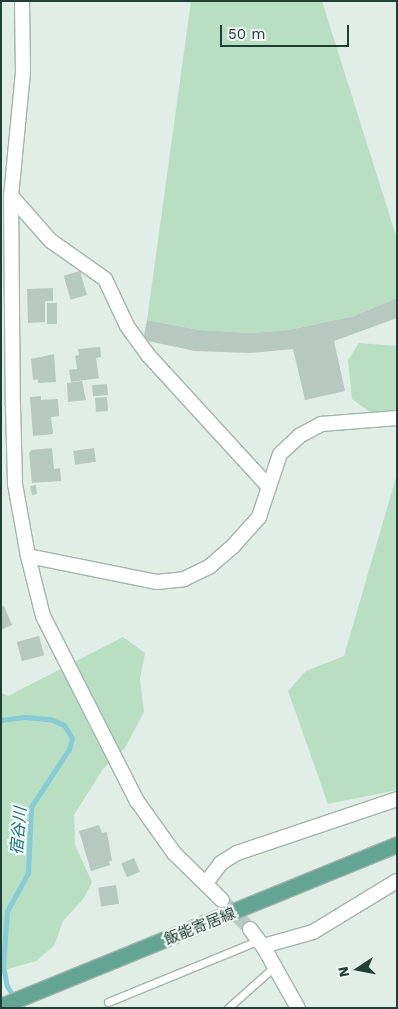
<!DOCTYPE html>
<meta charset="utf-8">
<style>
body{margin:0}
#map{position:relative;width:398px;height:1009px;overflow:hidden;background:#e1ede7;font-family:"Work Sans","Noto Sans JP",sans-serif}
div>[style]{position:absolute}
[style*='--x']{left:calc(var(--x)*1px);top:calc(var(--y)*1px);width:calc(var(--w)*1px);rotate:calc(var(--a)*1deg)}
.green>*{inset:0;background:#b9dfc2}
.stream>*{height:5px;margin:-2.5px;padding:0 2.5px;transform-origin:2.5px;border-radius:2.5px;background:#86cbd5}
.building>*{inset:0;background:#b7c8c0;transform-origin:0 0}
.street-tunnel>*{height:14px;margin-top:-7px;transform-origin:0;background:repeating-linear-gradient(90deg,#bacac4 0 14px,transparent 0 21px)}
.roads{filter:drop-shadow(1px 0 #a3b5ae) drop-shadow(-1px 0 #a3b5ae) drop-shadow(0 1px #a3b5ae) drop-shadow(0 -1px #a3b5ae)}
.lane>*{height:7px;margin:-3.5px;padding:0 3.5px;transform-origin:3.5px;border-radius:3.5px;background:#fff}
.street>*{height:14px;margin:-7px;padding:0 7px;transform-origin:7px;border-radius:7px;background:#fff}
.primary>*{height:15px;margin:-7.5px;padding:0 7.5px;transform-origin:7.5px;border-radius:7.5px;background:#63a592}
span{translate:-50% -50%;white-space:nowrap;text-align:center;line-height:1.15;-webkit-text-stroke:4.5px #f2f9f5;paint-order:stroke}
.street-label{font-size:15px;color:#203f36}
.water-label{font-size:16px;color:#17707f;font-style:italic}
.frame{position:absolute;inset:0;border:2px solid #203f36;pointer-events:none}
.north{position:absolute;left:333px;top:944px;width:50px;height:50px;-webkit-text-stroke:4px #f2f9f5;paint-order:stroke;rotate:259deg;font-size:14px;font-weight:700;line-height:20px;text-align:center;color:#203f36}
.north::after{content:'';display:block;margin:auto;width:18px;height:22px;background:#203f36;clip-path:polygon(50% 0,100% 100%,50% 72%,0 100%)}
.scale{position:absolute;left:220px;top:25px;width:129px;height:22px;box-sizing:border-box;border:2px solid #203f36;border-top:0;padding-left:6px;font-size:15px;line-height:18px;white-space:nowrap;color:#203f36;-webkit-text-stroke:4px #f2f9f5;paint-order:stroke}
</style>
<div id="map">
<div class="green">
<i style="clip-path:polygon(191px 1px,322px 1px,397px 239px,397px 298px,354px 316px,289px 330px,249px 333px,199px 330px,147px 320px)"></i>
<i style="clip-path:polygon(359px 343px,397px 346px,397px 423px,378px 418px,352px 399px,348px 360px)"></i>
<i style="clip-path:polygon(397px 474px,397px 790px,328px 804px,288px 691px,306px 671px,344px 656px)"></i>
<i style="clip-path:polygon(123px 637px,145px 653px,140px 679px,144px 712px,125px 748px,103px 769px,74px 815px,75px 845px,92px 882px,84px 898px,63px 921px,54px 946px,36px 961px,1px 971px,1px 693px,8px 696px)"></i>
</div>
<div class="stream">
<i style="--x:1;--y:720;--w:24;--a:-7"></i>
<i style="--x:25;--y:717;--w:25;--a:5"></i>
<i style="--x:50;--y:719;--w:15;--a:23"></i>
<i style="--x:64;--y:725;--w:15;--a:58"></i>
<i style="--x:72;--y:738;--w:11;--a:105"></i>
<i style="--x:69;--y:749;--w:69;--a:123.2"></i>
<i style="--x:31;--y:807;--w:66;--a:92.6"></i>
<i style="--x:28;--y:873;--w:43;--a:118.9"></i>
<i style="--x:7;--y:911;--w:55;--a:94.2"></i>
<i style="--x:3;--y:966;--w:20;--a:79"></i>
<i style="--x:7;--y:986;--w:26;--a:58"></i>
</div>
<div class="building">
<i style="left:80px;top:271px;width:25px;height:17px;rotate:74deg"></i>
<i style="clip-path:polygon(53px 288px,53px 301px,45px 301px,45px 322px,28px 323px,27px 289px)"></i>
<i style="clip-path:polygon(397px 298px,397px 318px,334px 341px,345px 391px,305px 400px,293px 349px,250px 353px,195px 351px,143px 340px,147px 320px,199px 330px,249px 333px,289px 330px,354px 316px)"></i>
<i style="left:47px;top:303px;width:10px;height:21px"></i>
<i style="clip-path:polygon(100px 347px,101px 357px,96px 358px,99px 378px,71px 382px,69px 370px,77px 369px,75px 356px,79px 355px,78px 349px)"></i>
<i style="clip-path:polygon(54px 354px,56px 382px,38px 383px,38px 379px,33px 380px,31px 359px)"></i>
<i style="clip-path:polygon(82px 381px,86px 400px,68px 402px,67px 383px)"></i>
<i style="left:107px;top:384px;width:11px;height:15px;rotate:85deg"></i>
<i style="clip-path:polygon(41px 396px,41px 400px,58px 399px,59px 416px,51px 417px,53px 434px,33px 436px,30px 397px)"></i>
<i style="left:107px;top:397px;width:14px;height:12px;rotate:86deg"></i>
<i style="clip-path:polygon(52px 448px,54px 469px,60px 468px,61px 481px,32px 483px,29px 453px,32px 450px)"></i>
<i style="left:94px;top:448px;width:14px;height:21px;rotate:82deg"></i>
<i style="clip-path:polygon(36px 485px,37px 494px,32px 495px,30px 486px)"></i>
<i style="clip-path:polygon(4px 606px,12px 625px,1px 630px,1px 607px)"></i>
<i style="left:39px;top:636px;width:20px;height:23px;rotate:75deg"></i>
<i style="clip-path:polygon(99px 825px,102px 833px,107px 832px,112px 861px,109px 861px,110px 865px,91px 871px,79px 831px)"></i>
<i style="left:134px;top:858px;width:15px;height:14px;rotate:67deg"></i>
<i style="left:116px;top:885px;width:19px;height:18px;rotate:81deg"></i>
</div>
<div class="street-tunnel">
<i style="--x:222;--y:900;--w:40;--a:46"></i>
</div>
<div class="roads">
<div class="lane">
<i style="--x:108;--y:1002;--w:163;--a:-22.3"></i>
<i style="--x:228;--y:1008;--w:63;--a:-41.8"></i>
</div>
<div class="street">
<i style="--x:22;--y:1;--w:71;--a:89.2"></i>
<i style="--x:23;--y:72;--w:125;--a:95.5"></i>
<i style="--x:11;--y:196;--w:210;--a:89.5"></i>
<i style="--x:13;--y:406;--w:78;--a:88.5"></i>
<i style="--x:15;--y:484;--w:73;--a:79.8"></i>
<i style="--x:28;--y:556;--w:62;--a:76"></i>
<i style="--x:43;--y:616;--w:208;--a:63.1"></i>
<i style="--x:137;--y:801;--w:64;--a:54.6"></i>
<i style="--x:174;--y:853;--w:67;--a:44.4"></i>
<i style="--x:11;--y:196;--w:60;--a:48.4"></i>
<i style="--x:51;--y:241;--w:66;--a:35.1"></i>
<i style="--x:105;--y:279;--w:52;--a:64.9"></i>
<i style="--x:127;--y:326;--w:36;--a:54"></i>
<i style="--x:148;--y:355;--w:179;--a:47.5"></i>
<i style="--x:28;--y:556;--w:132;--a:11.4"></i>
<i style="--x:157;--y:582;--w:27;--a:-6"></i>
<i style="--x:184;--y:579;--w:28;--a:-26"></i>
<i style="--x:209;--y:567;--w:33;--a:-41"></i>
<i style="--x:234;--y:545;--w:38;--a:-48"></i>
<i style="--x:259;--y:517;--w:66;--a:-71.6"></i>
<i style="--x:280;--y:454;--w:26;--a:-43"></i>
<i style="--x:299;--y:436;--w:26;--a:-28"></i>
<i style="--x:322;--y:424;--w:75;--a:-4.6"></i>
<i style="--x:206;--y:883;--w:25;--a:-53"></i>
<i style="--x:221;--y:863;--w:19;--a:-32"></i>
<i style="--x:237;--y:853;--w:169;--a:-18.6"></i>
<i style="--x:250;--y:929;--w:21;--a:53"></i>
<i style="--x:263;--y:946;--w:71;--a:60.6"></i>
<i style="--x:263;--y:946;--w:52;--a:-15.6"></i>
<i style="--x:313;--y:932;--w:98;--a:-31.3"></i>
</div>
<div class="primary">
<i style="--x:1;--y:1006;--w:428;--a:-22.2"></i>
</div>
</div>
<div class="street-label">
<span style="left:200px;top:927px;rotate:-22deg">飯能寄居線</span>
</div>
<div class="water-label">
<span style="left:19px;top:831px;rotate:-85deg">宿谷川</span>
</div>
<div class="frame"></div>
<div class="north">N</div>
<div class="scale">50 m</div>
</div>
